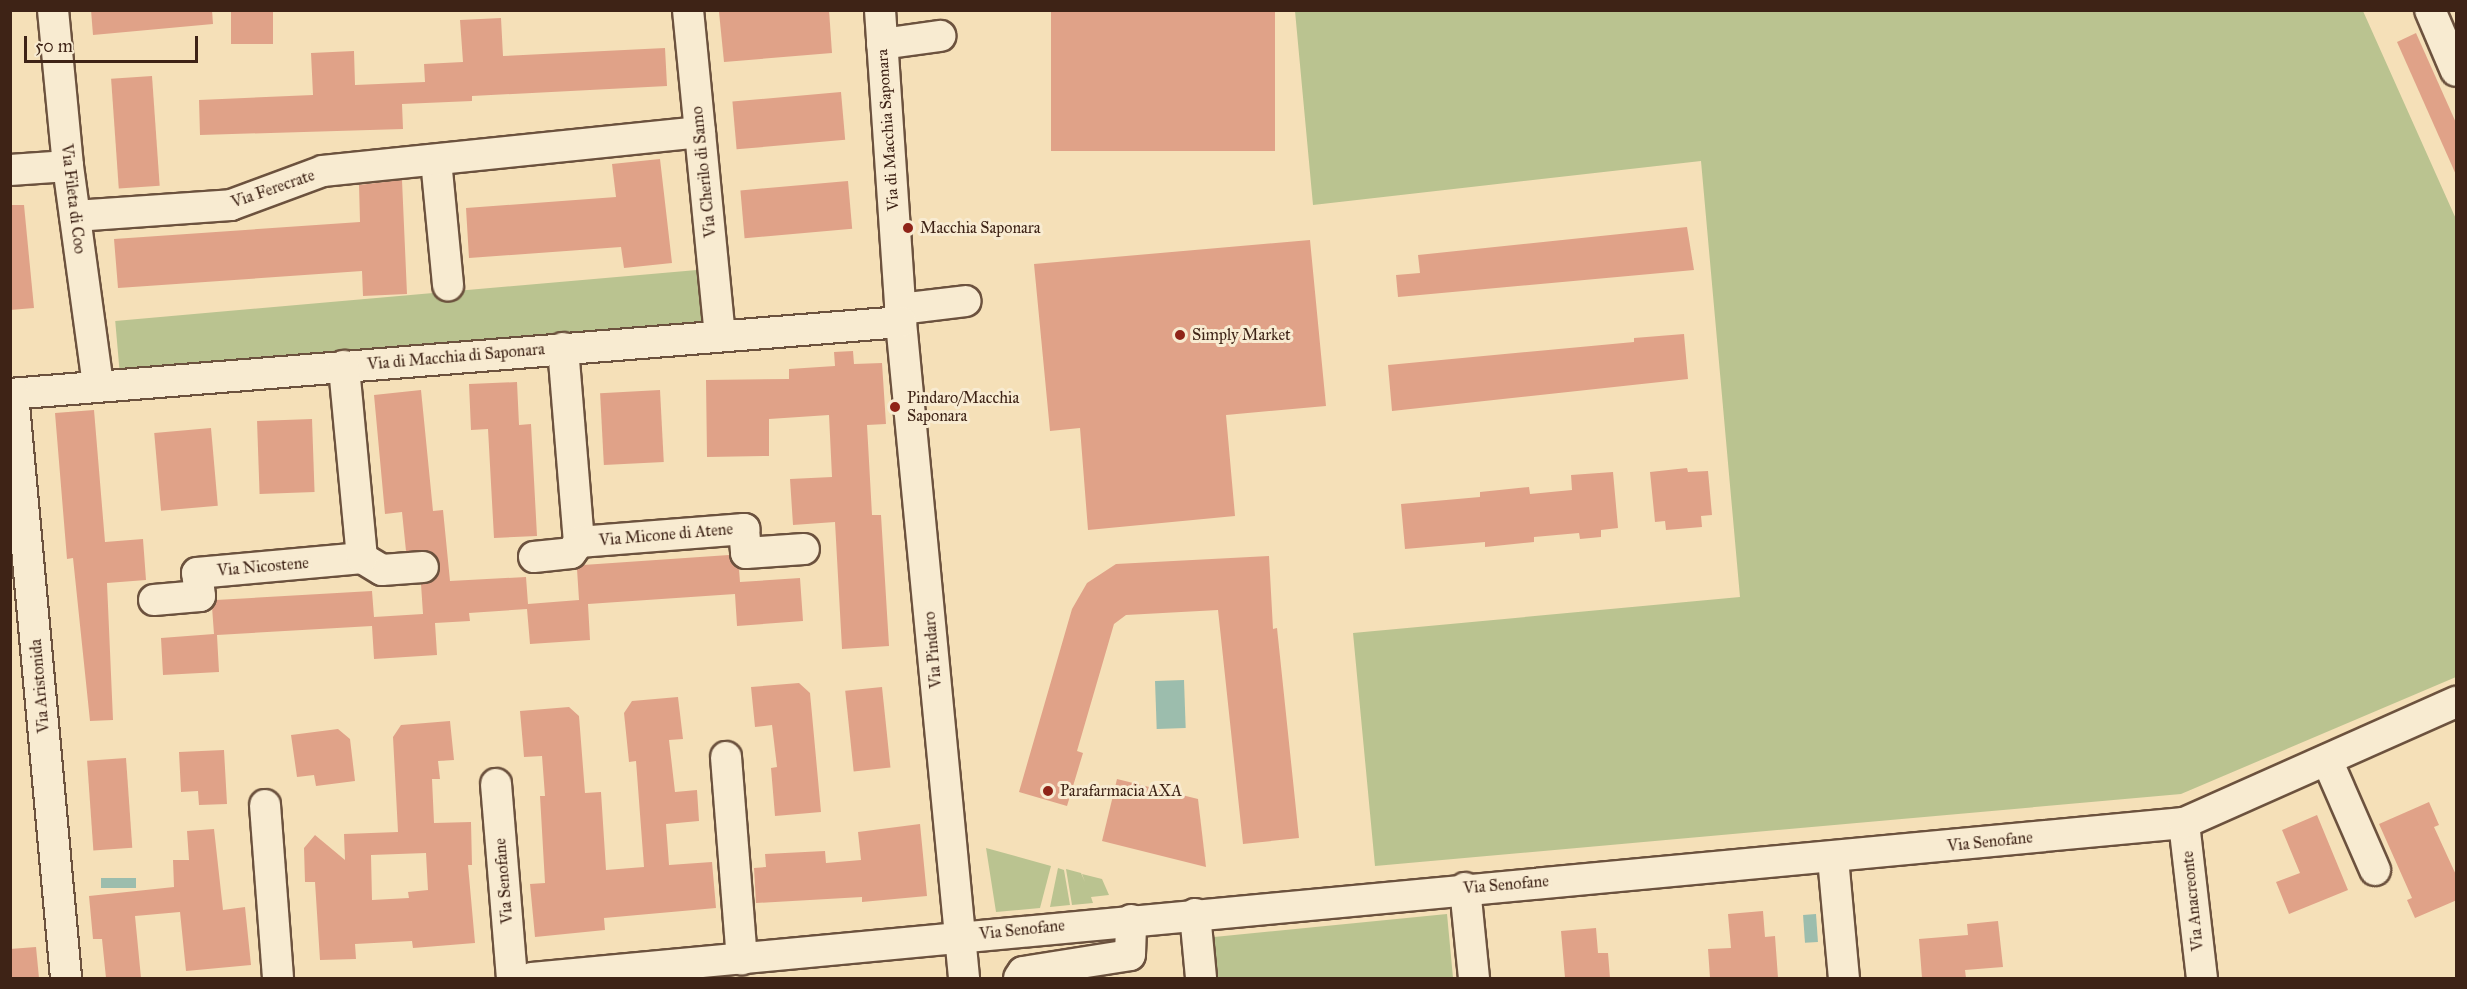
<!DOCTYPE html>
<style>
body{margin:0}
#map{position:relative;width:2467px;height:989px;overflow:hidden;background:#f5e0b8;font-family:"IM FELL Great Primer",serif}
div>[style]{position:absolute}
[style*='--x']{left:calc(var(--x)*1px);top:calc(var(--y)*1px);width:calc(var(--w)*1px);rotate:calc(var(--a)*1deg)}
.green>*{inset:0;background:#bac390;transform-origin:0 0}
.water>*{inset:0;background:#9cbdad;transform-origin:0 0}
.building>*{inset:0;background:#e0a288;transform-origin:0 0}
.roads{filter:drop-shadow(2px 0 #6c523e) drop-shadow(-2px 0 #6c523e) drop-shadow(0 2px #6c523e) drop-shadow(0 -2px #6c523e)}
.minor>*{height:30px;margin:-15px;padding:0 15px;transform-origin:15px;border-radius:15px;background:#f8ebd1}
.dots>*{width:16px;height:16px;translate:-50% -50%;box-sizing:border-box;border:3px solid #f8ebd1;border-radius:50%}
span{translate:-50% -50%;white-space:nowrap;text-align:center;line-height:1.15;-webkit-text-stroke:6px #f8ebd1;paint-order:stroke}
.street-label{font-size:16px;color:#3e2316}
.poi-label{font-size:16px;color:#3e2316}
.left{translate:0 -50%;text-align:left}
.frame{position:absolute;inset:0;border:12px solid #3e2316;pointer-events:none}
.scale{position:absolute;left:24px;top:36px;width:174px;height:27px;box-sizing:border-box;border:3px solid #3e2316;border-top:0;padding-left:8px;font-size:18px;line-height:21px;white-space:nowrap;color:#3e2316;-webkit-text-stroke:4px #f8ebd1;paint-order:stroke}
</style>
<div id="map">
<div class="green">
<i style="clip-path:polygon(1295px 11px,2363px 11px,2456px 219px,2456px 677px,2181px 794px,1375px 866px,1353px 633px,1740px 597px,1701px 161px,1313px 205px)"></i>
<i style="left:697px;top:270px;width:53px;height:584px;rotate:85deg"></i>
<i style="clip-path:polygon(986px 848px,1051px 866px,1040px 908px,996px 912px)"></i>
<i style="clip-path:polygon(1058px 868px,1064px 870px,1070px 905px,1050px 907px)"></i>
<i style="clip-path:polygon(1066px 869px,1081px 873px,1085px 882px,1082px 874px,1102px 879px,1109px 895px,1091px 897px,1093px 903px,1072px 905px)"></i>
<i style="clip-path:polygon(1447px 914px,1453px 978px,1218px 978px,1214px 937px)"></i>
</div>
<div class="water">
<i style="left:1184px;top:680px;width:48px;height:29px;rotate:88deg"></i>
<i style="left:136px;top:878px;width:10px;height:35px;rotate:90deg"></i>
<i style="left:1816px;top:914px;width:28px;height:13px;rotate:86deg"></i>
</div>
<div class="building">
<i style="clip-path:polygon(91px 10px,212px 10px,213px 24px,93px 35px)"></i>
<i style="left:231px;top:10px;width:42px;height:34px"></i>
<i style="clip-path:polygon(738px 10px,829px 10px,832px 53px,724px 62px,719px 12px)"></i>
<i style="left:1051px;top:10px;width:224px;height:141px"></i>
<i style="clip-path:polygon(501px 18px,503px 56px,665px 48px,667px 86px,472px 96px,472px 101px,402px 104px,403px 129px,200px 135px,199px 100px,313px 95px,311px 53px,354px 51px,355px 85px,425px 82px,424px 64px,463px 62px,460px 20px)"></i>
<i style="clip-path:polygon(2416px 33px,2457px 125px,2457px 177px,2397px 42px)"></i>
<i style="left:152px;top:76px;width:110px;height:41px;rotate:86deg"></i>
<i style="left:841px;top:92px;width:48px;height:109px;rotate:85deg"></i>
<i style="clip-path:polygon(660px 159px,672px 263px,624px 268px,621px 247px,469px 258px,466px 208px,616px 197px,612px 164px)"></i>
<i style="clip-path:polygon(402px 180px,407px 294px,363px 296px,362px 271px,118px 288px,114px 239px,360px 222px,359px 185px)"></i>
<i style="left:848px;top:181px;width:48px;height:108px;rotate:85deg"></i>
<i style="clip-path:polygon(10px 205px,24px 205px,34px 308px,10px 310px)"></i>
<i style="clip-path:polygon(1687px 227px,1694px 270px,1398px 297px,1396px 275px,1420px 273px,1418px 255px)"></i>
<i style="clip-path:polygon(1310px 240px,1326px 406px,1226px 415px,1235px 516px,1088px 530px,1080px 428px,1050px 431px,1034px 264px)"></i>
<i style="clip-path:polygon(1684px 334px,1688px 379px,1392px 411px,1388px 365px,1634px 342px,1634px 338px)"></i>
<i style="clip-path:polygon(853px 351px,854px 364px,882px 363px,886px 424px,867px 425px,872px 515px,881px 515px,889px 646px,842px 649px,835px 522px,793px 525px,790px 479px,832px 477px,829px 415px,769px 419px,769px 456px,707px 457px,706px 380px,789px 379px,789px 369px,835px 366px,834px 352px)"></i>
<i style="clip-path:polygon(517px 382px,519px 425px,531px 424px,537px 536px,494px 538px,488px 429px,471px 430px,469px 384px)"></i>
<i style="clip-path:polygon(421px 390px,433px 511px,443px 510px,450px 581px,526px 577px,528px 604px,579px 600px,577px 569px,583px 565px,729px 555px,739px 569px,740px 582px,800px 578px,803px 621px,737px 626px,735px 594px,588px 604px,590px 640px,530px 644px,527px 609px,469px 613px,470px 621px,435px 623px,437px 655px,374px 659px,372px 626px,217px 635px,219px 672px,163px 675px,161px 638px,214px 634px,212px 607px,216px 600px,372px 591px,374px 617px,423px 614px,421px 584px,433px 581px,440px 565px,430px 551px,406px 551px,402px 512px,385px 514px,374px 395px)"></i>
<i style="left:660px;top:390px;width:72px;height:60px;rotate:87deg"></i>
<i style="clip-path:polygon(94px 410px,105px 542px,143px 539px,146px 580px,107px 583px,113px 720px,90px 721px,73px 558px,67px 559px,55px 413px)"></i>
<i style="left:312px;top:419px;width:73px;height:55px;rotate:88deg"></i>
<i style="left:211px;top:428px;width:78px;height:57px;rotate:85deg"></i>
<i style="clip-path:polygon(1687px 468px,1688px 472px,1708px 471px,1712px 515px,1701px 516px,1702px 527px,1666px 530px,1665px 521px,1655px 522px,1650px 472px)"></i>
<i style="clip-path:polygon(1613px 472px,1618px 528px,1601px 530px,1601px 537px,1580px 539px,1579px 533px,1534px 537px,1534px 542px,1485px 547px,1485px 542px,1405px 549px,1401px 504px,1480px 497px,1480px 492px,1529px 487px,1530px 494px,1572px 490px,1571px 475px)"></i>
<i style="clip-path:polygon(1269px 556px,1273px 629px,1277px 628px,1299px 838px,1243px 844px,1218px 610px,1126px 615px,1114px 624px,1077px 751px,1083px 753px,1067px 806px,1019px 792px,1072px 609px,1087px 583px,1116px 564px)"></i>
<i style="clip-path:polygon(799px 683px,810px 693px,821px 812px,775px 816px,771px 768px,777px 767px,772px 725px,755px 727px,751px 687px)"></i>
<i style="left:882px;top:687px;width:81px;height:37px;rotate:84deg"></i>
<i style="clip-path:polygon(678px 697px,683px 739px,669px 740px,675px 792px,697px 790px,699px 821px,666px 824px,669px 865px,712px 862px,716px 908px,604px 918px,605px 930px,535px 937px,530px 884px,545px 883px,540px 796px,545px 796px,542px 756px,524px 757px,520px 711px,569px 707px,579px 716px,585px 793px,601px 792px,606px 870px,644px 867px,636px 761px,629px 762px,624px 713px,632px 701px)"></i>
<i style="clip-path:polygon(evenodd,450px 721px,454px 760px,438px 761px,440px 779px,432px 779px,434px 823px,471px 822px,472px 865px,468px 865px,475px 943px,413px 948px,412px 941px,355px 944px,356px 959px,320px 960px,315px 882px,305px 882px,304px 848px,315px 835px,345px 860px,344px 834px,398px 832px,393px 737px,401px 725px,450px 721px,426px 853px,428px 890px,408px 892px,409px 898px,372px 900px,371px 855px,426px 853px)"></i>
<i style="clip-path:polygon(338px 729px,350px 739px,355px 781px,316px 786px,314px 775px,297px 777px,291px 735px)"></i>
<i style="clip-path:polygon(224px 750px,227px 804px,199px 805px,198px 791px,181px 792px,179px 752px)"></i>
<i style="left:126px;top:758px;width:90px;height:39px;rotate:86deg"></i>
<i style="clip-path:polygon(1117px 779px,1198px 799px,1206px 867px,1102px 841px)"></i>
<i style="clip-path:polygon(2429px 802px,2439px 825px,2434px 827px,2457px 877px,2457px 900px,2415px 918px,2407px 900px,2412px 898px,2379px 824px)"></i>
<i style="clip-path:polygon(2317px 815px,2348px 890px,2289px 914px,2276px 882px,2300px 873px,2282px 830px)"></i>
<i style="clip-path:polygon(920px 824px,927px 896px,862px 902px,862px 897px,756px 903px,754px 868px,766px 867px,765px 854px,825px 851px,826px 863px,861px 860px,858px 832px)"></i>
<i style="clip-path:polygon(214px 829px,223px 910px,245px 907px,251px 965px,186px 971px,180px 912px,135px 916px,141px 978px,106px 978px,102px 939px,93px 939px,89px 896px,174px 887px,173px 860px,189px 860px,187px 831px)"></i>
<i style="clip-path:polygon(1763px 911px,1765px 937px,1775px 936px,1778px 978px,1710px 978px,1708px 949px,1731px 948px,1728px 914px)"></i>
<i style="clip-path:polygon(1998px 921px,2003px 967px,1965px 970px,1966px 978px,1922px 978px,1919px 939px,1968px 935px,1967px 924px)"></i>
<i style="clip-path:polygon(1596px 928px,1598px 953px,1608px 953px,1610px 978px,1565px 978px,1561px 931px)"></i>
<i style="clip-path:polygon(36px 947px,39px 978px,10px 978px,10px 949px)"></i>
</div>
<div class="roads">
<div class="minor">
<i style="--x:53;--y:10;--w:157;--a:84.5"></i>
<i style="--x:68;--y:166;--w:222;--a:82.2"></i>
<i style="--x:688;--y:10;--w:326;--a:84.4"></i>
<i style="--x:880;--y:10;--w:313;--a:86.1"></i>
<i style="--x:901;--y:322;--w:659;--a:84.51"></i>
<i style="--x:2430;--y:10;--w:66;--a:66.9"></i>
<i style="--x:882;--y:44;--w:59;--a:-7.9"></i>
<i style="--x:436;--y:160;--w:126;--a:84.5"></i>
<i style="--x:10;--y:170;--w:58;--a:-3.9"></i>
<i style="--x:75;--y:216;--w:156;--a:-4"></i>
<i style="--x:231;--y:205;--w:98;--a:-20.3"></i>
<i style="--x:323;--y:171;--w:379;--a:-5.9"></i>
<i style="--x:900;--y:309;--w:66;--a:-6.9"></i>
<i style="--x:563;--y:348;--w:195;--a:85.3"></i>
<i style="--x:579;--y:542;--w:166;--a:-4.5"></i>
<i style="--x:744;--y:529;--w:24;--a:85"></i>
<i style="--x:746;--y:553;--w:58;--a:-3.9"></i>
<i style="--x:10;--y:394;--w:894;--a:-4.62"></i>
<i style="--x:13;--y:394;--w:586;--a:84.81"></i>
<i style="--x:534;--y:557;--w:37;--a:-6"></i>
<i style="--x:571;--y:553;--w:14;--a:-54"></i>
<i style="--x:362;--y:558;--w:23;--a:31"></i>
<i style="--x:382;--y:570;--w:41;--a:-4.2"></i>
<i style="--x:154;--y:600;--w:46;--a:-5"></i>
<i style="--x:200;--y:596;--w:23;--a:-97"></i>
<i style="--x:197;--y:573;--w:166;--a:-5.2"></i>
<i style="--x:362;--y:558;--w:193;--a:-95.4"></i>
<i style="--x:726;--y:757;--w:203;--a:85.5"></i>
<i style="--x:2327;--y:760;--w:120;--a:66.4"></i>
<i style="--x:496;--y:784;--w:195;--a:85.3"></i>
<i style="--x:265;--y:805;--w:173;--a:85.7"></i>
<i style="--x:2184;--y:823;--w:156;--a:83.4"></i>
<i style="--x:1833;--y:858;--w:121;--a:84.8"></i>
<i style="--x:1465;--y:888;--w:90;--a:84.3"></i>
<i style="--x:1195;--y:914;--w:64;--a:84.6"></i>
<i style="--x:532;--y:978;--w:1659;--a:-5.36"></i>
<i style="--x:2184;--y:823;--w:298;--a:-24"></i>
<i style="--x:1019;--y:978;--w:7;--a:-56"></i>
<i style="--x:1023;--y:972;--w:108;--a:-9"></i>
<i style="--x:1130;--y:955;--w:35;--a:-88"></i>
</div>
</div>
<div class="dots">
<i style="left:908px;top:228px;background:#8f2418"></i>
<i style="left:1180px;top:335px;background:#8f2418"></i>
<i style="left:895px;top:407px;background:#8f2418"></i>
<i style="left:1048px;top:791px;background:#8f2418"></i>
</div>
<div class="street-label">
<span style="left:888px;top:130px;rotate:-94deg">Via di Macchia Saponara</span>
<span style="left:704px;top:172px;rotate:-96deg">Via Cherilo di Samo</span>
<span style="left:273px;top:189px;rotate:-19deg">Via Ferecrate</span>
<span style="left:73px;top:199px;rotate:83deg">Via Fileta di Coo</span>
<span style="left:456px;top:357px;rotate:-5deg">Via di Macchia di Saponara</span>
<span style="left:666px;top:535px;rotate:-5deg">Via Micone di Atene</span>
<span style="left:263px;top:567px;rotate:-5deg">Via Nicostene</span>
<span style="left:933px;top:650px;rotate:-95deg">Via Pindaro</span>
<span style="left:40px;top:686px;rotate:-95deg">Via Aristonida</span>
<span style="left:1990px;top:842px;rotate:-6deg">Via Senofane</span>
<span style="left:504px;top:881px;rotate:-95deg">Via Senofane</span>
<span style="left:1506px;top:885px;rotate:-5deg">Via Senofane</span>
<span style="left:2193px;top:901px;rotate:-96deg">Via Anacreonte</span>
<span style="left:1022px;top:930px;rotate:-6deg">Via Senofane</span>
</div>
<div class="poi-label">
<span class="left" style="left:920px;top:228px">Macchia Saponara</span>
<span class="left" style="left:1192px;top:335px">Simply Market</span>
<span class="left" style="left:907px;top:407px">Pindaro/Macchia<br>Saponara</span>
<span class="left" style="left:1060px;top:791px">Parafarmacia AXA</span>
</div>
<div class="frame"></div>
<div class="scale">50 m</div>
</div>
